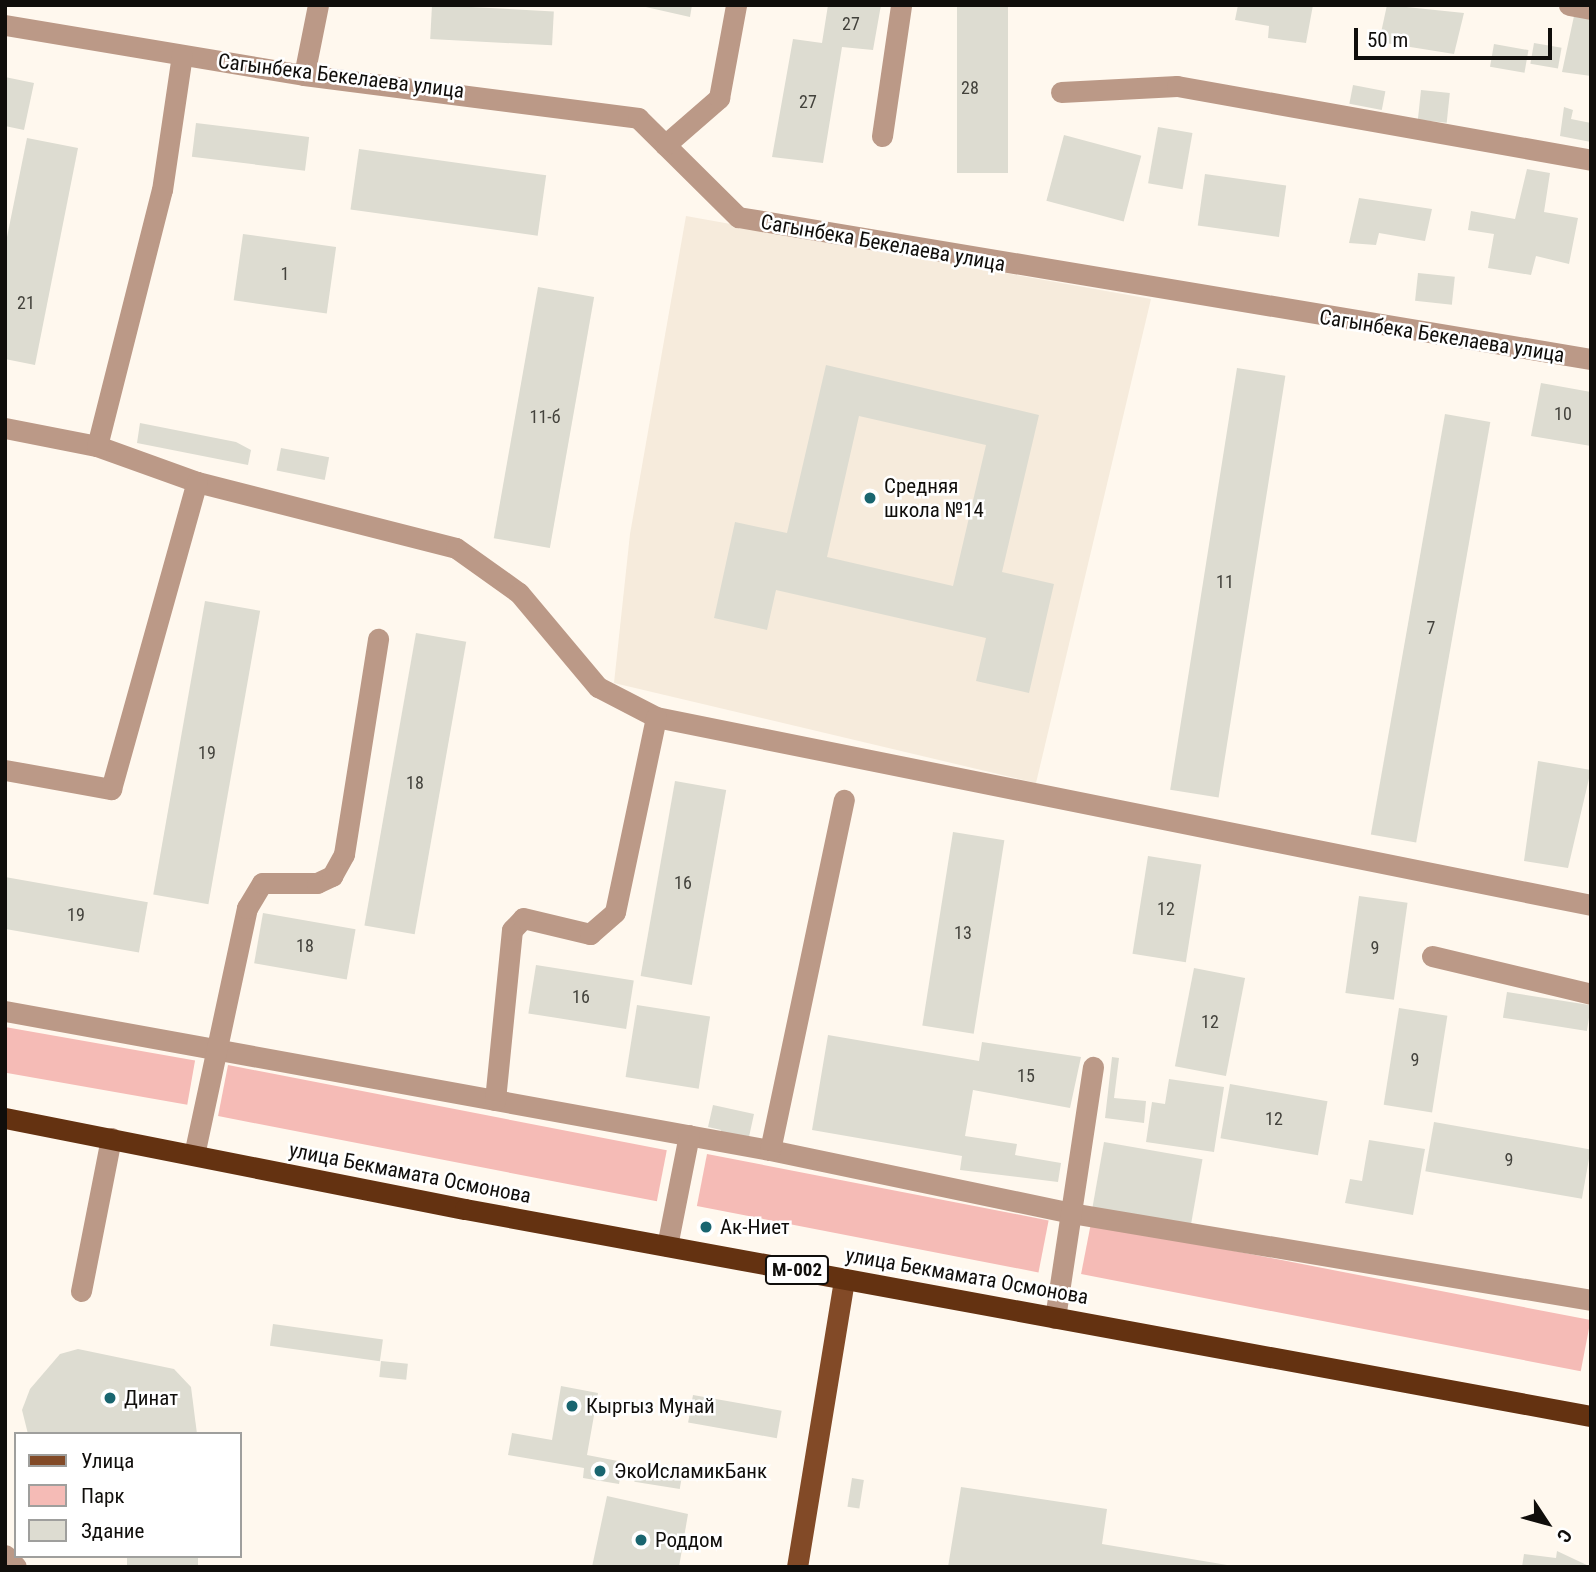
<!DOCTYPE html>
<meta charset="utf-8">
<style>
body{margin:0}
#map{position:relative;width:1596px;height:1572px;overflow:hidden;background:#fff8ee;font-family:"Roboto Condensed",sans-serif}
div>[style]{position:absolute}
[style*='--x']{left:calc(var(--x)*1px);top:calc(var(--y)*1px);width:calc(var(--w)*1px);rotate:calc(var(--a)*1deg)}
.built>*{inset:0;background:#f6ebdc}
.green>*{inset:0;background:#f5bbb6;transform-origin:0 0}
.building>*{inset:0;background:#dddcd1;transform-origin:0 0}
.minor>*{height:21px;margin:-10.5px;padding:0 10.5px;transform-origin:10.5px;border-radius:10.5px;background:#bb9987}
.major>*{height:21px;margin:-10.5px;padding:0 10.5px;transform-origin:10.5px;border-radius:10.5px;background:#824a27}
.highway>*{height:21px;margin:-10.5px;padding:0 10.5px;transform-origin:10.5px;border-radius:10.5px;background:#643211}
.dots>*{width:19px;height:19px;translate:-50% -50%;box-sizing:border-box;border:4px solid #fff;border-radius:50%}
span{translate:-50% -50%;white-space:nowrap;text-align:center;line-height:1.15;-webkit-text-stroke:5px #fff;paint-order:stroke}
.number-label{font-size:18px;color:#43423c}
.number-label span{-webkit-text-stroke-width:0}
.shield-label span{padding:2px 5px;background:#fff;border:2px solid;border-radius:5px;-webkit-text-stroke-width:0}
.shield-label{font-size:19px;color:#100e0b;font-weight:700}
.street-label{font-size:21px;color:#100e0b}
.poi-label{font-size:21px;color:#100e0b}
.left{translate:0 -50%;text-align:left}
.frame{position:absolute;inset:0;border:7px solid #100e0b;pointer-events:none}
.legend{position:absolute;left:14px;top:1432px;width:228px;height:126px;box-sizing:border-box;background:#fff;border:2px solid #9f9f9d;margin:0;padding:9px 12px;list-style:none;font-size:21px;color:#100e0b}
.legend li{display:flex;align-items:center;gap:14px;height:35px}
.legend b{width:35px;border:2px solid #9f9f9d}
.north{position:absolute;left:1512px;top:1488px;width:70px;height:70px;-webkit-text-stroke:5px #fff;paint-order:stroke;rotate:126deg;font-size:19px;font-weight:700;line-height:28px;text-align:center;color:#100e0b}
.north::after{content:'';display:block;margin:auto;width:24px;height:32px;background:#100e0b;clip-path:polygon(50% 0,100% 100%,50% 72%,0 100%)}
.scale{position:absolute;left:1354px;top:28px;width:198px;height:32px;box-sizing:border-box;border:4px solid #100e0b;border-top:0;padding-left:9px;font-size:21px;line-height:24px;white-space:nowrap;color:#100e0b;-webkit-text-stroke:5px #fff;paint-order:stroke}
</style>
<div id="map">
<div class="built">
<i style="clip-path:polygon(686px 216px,1151px 299px,1036px 783px,614px 683px,630px 534px)"></i>
</div>
<div class="green">
<i style="left:5px;top:1027px;width:193px;height:45px;rotate:10deg"></i>
<i style="left:228px;top:1065px;width:447px;height:52px;rotate:11deg"></i>
<i style="left:707px;top:1154px;width:348px;height:53px;rotate:11deg"></i>
<i style="left:1091px;top:1223px;width:509px;height:52px;rotate:11deg"></i>
</div>
<div class="building">
<i style="left:432px;top:5px;width:122px;height:34px;rotate:3deg"></i>
<i style="clip-path:polygon(637px 5px,692px 5px,690px 17px)"></i>
<i style="clip-path:polygon(828px 5px,881px 5px,873px 50px,842px 47px,823px 163px,772px 157px,793px 39px,822px 43px)"></i>
<i style="left:957px;top:5px;width:51px;height:168px"></i>
<i style="clip-path:polygon(1238px 5px,1313px 5px,1306px 43px,1268px 38px,1269px 26px,1235px 20px)"></i>
<i style="clip-path:polygon(1387px 5px,1464px 13px,1454px 54px,1379px 42px)"></i>
<i style="clip-path:polygon(1574px 16px,1591px 19px,1591px 76px,1562px 72px)"></i>
<i style="left:1534px;top:43px;width:28px;height:21px;rotate:10deg"></i>
<i style="left:1494px;top:44px;width:35px;height:23px;rotate:10deg"></i>
<i style="clip-path:polygon(5px 77px,34px 83px,24px 130px,5px 126px)"></i>
<i style="left:1353px;top:85px;width:33px;height:19px;rotate:11deg"></i>
<i style="left:1421px;top:90px;width:29px;height:30px;rotate:6deg"></i>
<i style="clip-path:polygon(1564px 107px,1573px 110px,1571px 119px,1591px 123px,1591px 142px,1560px 136px)"></i>
<i style="left:196px;top:123px;width:114px;height:34px;rotate:7deg"></i>
<i style="left:1158px;top:127px;width:35px;height:57px;rotate:10deg"></i>
<i style="left:1064px;top:135px;width:80px;height:68px;rotate:15deg"></i>
<i style="clip-path:polygon(27px 138px,78px 148px,35px 365px,5px 359px,5px 247px)"></i>
<i style="left:359px;top:149px;width:189px;height:61px;rotate:8deg"></i>
<i style="clip-path:polygon(1527px 169px,1550px 173px,1544px 212px,1578px 218px,1569px 264px,1536px 256px,1531px 275px,1488px 268px,1494px 234px,1468px 230px,1471px 211px,1515px 219px)"></i>
<i style="left:1205px;top:174px;width:82px;height:52px;rotate:8deg"></i>
<i style="clip-path:polygon(1359px 198px,1432px 209px,1425px 241px,1379px 233px,1376px 245px,1349px 243px)"></i>
<i style="left:243px;top:234px;width:94px;height:67px;rotate:8deg"></i>
<i style="left:1418px;top:273px;width:37px;height:28px;rotate:6deg"></i>
<i style="left:538px;top:287px;width:57px;height:255px;rotate:10deg"></i>
<i style="clip-path:polygon(evenodd,826px 365px,1039px 415px,1002px 572px,1054px 584px,1029px 693px,976px 681px,986px 638px,776px 590px,767px 630px,714px 618px,735px 522px,787px 533px,826px 365px,859px 416px,986px 445px,953px 586px,827px 557px,859px 416px)"></i>
<i style="left:1237px;top:368px;width:49px;height:427px;rotate:9deg"></i>
<i style="clip-path:polygon(1541px 383px,1591px 392px,1591px 446px,1531px 436px)"></i>
<i style="left:1445px;top:414px;width:46px;height:427px;rotate:10deg"></i>
<i style="clip-path:polygon(140px 423px,236px 442px,251px 450px,248px 465px,137px 443px)"></i>
<i style="left:281px;top:448px;width:49px;height:23px;rotate:11deg"></i>
<i style="left:205px;top:601px;width:56px;height:298px;rotate:10deg"></i>
<i style="left:416px;top:633px;width:51px;height:297px;rotate:10deg"></i>
<i style="clip-path:polygon(1538px 761px,1591px 770px,1568px 868px,1524px 861px)"></i>
<i style="left:675px;top:781px;width:52px;height:198px;rotate:10deg"></i>
<i style="left:953px;top:832px;width:52px;height:196px;rotate:9deg"></i>
<i style="left:1148px;top:856px;width:54px;height:99px;rotate:9deg"></i>
<i style="left:5px;top:877px;width:145px;height:51px;rotate:10deg"></i>
<i style="left:1359px;top:896px;width:49px;height:98px;rotate:8deg"></i>
<i style="left:263px;top:913px;width:94px;height:51px;rotate:10deg"></i>
<i style="left:536px;top:965px;width:99px;height:49px;rotate:9deg"></i>
<i style="left:1194px;top:968px;width:52px;height:100px;rotate:11deg"></i>
<i style="left:1507px;top:992px;width:85px;height:26px;rotate:9deg"></i>
<i style="left:637px;top:1005px;width:74px;height:73px;rotate:9deg"></i>
<i style="left:1399px;top:1008px;width:49px;height:98px;rotate:9deg"></i>
<i style="clip-path:polygon(828px 1035px,979px 1061px,982px 1042px,1081px 1057px,1070px 1108px,973px 1090px,965px 1136px,1017px 1144px,1015px 1155px,1061px 1163px,1058px 1182px,960px 1170px,962px 1156px,812px 1130px)"></i>
<i style="clip-path:polygon(1112px 1057px,1119px 1058px,1114px 1098px,1146px 1101px,1144px 1123px,1105px 1118px)"></i>
<i style="clip-path:polygon(1169px 1079px,1224px 1087px,1214px 1152px,1146px 1142px,1152px 1102px,1165px 1104px)"></i>
<i style="left:1230px;top:1084px;width:99px;height:55px;rotate:10deg"></i>
<i style="clip-path:polygon(713px 1105px,754px 1114px,747px 1146px,719px 1140px,721px 1130px,708px 1127px)"></i>
<i style="left:1434px;top:1122px;width:159px;height:50px;rotate:10deg"></i>
<i style="clip-path:polygon(1369px 1140px,1425px 1149px,1413px 1215px,1345px 1203px,1350px 1179px,1362px 1181px)"></i>
<i style="left:1104px;top:1142px;width:100px;height:72px;rotate:10deg"></i>
<i style="left:273px;top:1324px;width:111px;height:22px;rotate:8deg"></i>
<i style="clip-path:polygon(78px 1349px,174px 1369px,191px 1387px,197px 1434px,28px 1434px,22px 1410px,30px 1389px,60px 1354px)"></i>
<i style="left:381px;top:1361px;width:27px;height:16px;rotate:6deg"></i>
<i style="clip-path:polygon(561px 1386px,598px 1393px,587px 1455px,623px 1462px,619px 1484px,583px 1478px,584px 1468px,508px 1455px,512px 1433px,552px 1440px)"></i>
<i style="left:693px;top:1395px;width:90px;height:28px;rotate:10deg"></i>
<i style="left:637px;top:1465px;width:46px;height:17px;rotate:9deg"></i>
<i style="left:852px;top:1478px;width:12px;height:29px;rotate:9deg"></i>
<i style="clip-path:polygon(961px 1487px,1107px 1509px,1102px 1544px,1239px 1567px,948px 1567px)"></i>
<i style="clip-path:polygon(607px 1496px,688px 1514px,679px 1567px,592px 1567px)"></i>
<i style="clip-path:polygon(1557px 1551px,1591px 1567px,1522px 1567px,1524px 1554px,1556px 1558px)"></i>
<i style="left:127px;top:1556px;width:71px;height:11px"></i>
</div>
<div class="minor">
<i style="--x:1569;--y:5;--w:22;--a:10"></i>
<i style="--x:5;--y:25;--w:303;--a:9.5"></i>
<i style="--x:304;--y:75;--w:337;--a:7.3"></i>
<i style="--x:638;--y:118;--w:141;--a:44.7"></i>
<i style="--x:738;--y:217;--w:865;--a:9.45"></i>
<i style="--x:304;--y:75;--w:71;--a:-78.7"></i>
<i style="--x:1061;--y:92;--w:116;--a:-3"></i>
<i style="--x:1177;--y:86;--w:421;--a:10.1"></i>
<i style="--x:882;--y:136;--w:132;--a:-81.7"></i>
<i style="--x:665;--y:145;--w:72;--a:-41"></i>
<i style="--x:719;--y:98;--w:95;--a:-79.6"></i>
<i style="--x:5;--y:428;--w:94;--a:11.1"></i>
<i style="--x:97;--y:446;--w:106;--a:19.8"></i>
<i style="--x:197;--y:482;--w:267;--a:14.3"></i>
<i style="--x:456;--y:548;--w:77;--a:35.5"></i>
<i style="--x:519;--y:593;--w:123;--a:50"></i>
<i style="--x:598;--y:687;--w:65;--a:27.3"></i>
<i style="--x:656;--y:717;--w:954;--a:11.37"></i>
<i style="--x:97;--y:446;--w:264;--a:-75.8"></i>
<i style="--x:162;--y:190;--w:136;--a:-81.6"></i>
<i style="--x:5;--y:770;--w:108;--a:10.2"></i>
<i style="--x:111;--y:789;--w:319;--a:-74.4"></i>
<i style="--x:1432;--y:956;--w:163;--a:13.4"></i>
<i style="--x:5;--y:1011;--w:778;--a:10.3"></i>
<i style="--x:770;--y:1150;--w:308;--a:11.8"></i>
<i style="--x:1071;--y:1213;--w:527;--a:9.5"></i>
<i style="--x:495;--y:1100;--w:171;--a:-84.3"></i>
<i style="--x:512;--y:930;--w:16;--a:-47"></i>
<i style="--x:523;--y:918;--w:69;--a:13.4"></i>
<i style="--x:590;--y:934;--w:33;--a:-41"></i>
<i style="--x:615;--y:912;--w:199;--a:-78.1"></i>
<i style="--x:770;--y:1150;--w:358;--a:-78.1"></i>
<i style="--x:194;--y:1155;--w:253;--a:-77.9"></i>
<i style="--x:247;--y:908;--w:29;--a:-59"></i>
<i style="--x:262;--y:883;--w:55;--a:0"></i>
<i style="--x:317;--y:883;--w:17;--a:-25"></i>
<i style="--x:332;--y:876;--w:25;--a:-61"></i>
<i style="--x:344;--y:854;--w:218;--a:-81"></i>
<i style="--x:667;--y:1246;--w:113;--a:-78.8"></i>
<i style="--x:81;--y:1291;--w:156;--a:-78.9"></i>
<i style="--x:1055;--y:1318;--w:254;--a:-81.4"></i>
<i style="--x:5;--y:1555;--w:16;--a:47"></i>
</div>
<div class="major">
<i style="--x:797;--y:1567;--w:292;--a:-80.7"></i>
</div>
<div class="highway">
<i style="--x:5;--y:1118;--w:469;--a:11.2"></i>
<i style="--x:465;--y:1209;--w:1145;--a:10.42"></i>
</div>
<div class="dots">
<i style="left:870px;top:498px;background:#19656f"></i>
<i style="left:706px;top:1227px;background:#19656f"></i>
<i style="left:110px;top:1398px;background:#19656f"></i>
<i style="left:572px;top:1406px;background:#19656f"></i>
<i style="left:600px;top:1471px;background:#19656f"></i>
<i style="left:641px;top:1540px;background:#19656f"></i>
</div>
<div class="number-label">
<span style="left:851px;top:24px">27</span>
<span style="left:970px;top:88px">28</span>
<span style="left:808px;top:102px">27</span>
<span style="left:285px;top:274px">1</span>
<span style="left:26px;top:303px">21</span>
<span style="left:1563px;top:414px">10</span>
<span style="left:545px;top:417px">11-б</span>
<span style="left:1225px;top:582px">11</span>
<span style="left:1431px;top:628px">7</span>
<span style="left:207px;top:753px">19</span>
<span style="left:415px;top:783px">18</span>
<span style="left:683px;top:883px">16</span>
<span style="left:1166px;top:909px">12</span>
<span style="left:76px;top:915px">19</span>
<span style="left:963px;top:933px">13</span>
<span style="left:305px;top:946px">18</span>
<span style="left:1375px;top:948px">9</span>
<span style="left:581px;top:997px">16</span>
<span style="left:1210px;top:1022px">12</span>
<span style="left:1415px;top:1060px">9</span>
<span style="left:1026px;top:1076px">15</span>
<span style="left:1274px;top:1119px">12</span>
<span style="left:1509px;top:1160px">9</span>
</div>
<div class="shield-label">
<span style="left:797px;top:1270px">M-002</span>
</div>
<div class="street-label">
<span style="left:341px;top:76px;rotate:7deg">Сагынбека Бекелаева улица</span>
<span style="left:883px;top:243px;rotate:10deg">Сагынбека Бекелаева улица</span>
<span style="left:1442px;top:336px;rotate:9deg">Сагынбека Бекелаева улица</span>
<span style="left:410px;top:1173px;rotate:11deg">улица Бекмамата Осмонова</span>
<span style="left:967px;top:1276px;rotate:10deg">улица Бекмамата Осмонова</span>
</div>
<div class="poi-label">
<span class="left" style="left:884px;top:498px">Средняя<br>школа №14</span>
<span class="left" style="left:720px;top:1227px">Ак-Ниет</span>
<span class="left" style="left:124px;top:1398px">Динат</span>
<span class="left" style="left:586px;top:1406px">Кыргыз Мунай</span>
<span class="left" style="left:614px;top:1471px">ЭкоИсламикБанк</span>
<span class="left" style="left:655px;top:1540px">Роддом</span>
</div>
<div class="frame"></div>
<ul class="legend">
<li><b style="height:9px;background:#824a27"></b>Улица</li>
<li><b style="height:19px;background:#f5bbb6"></b>Парк</li>
<li><b style="height:19px;background:#dddcd1"></b>Здание</li>
</ul>
<div class="north">С</div>
<div class="scale">50 m</div>
</div>
